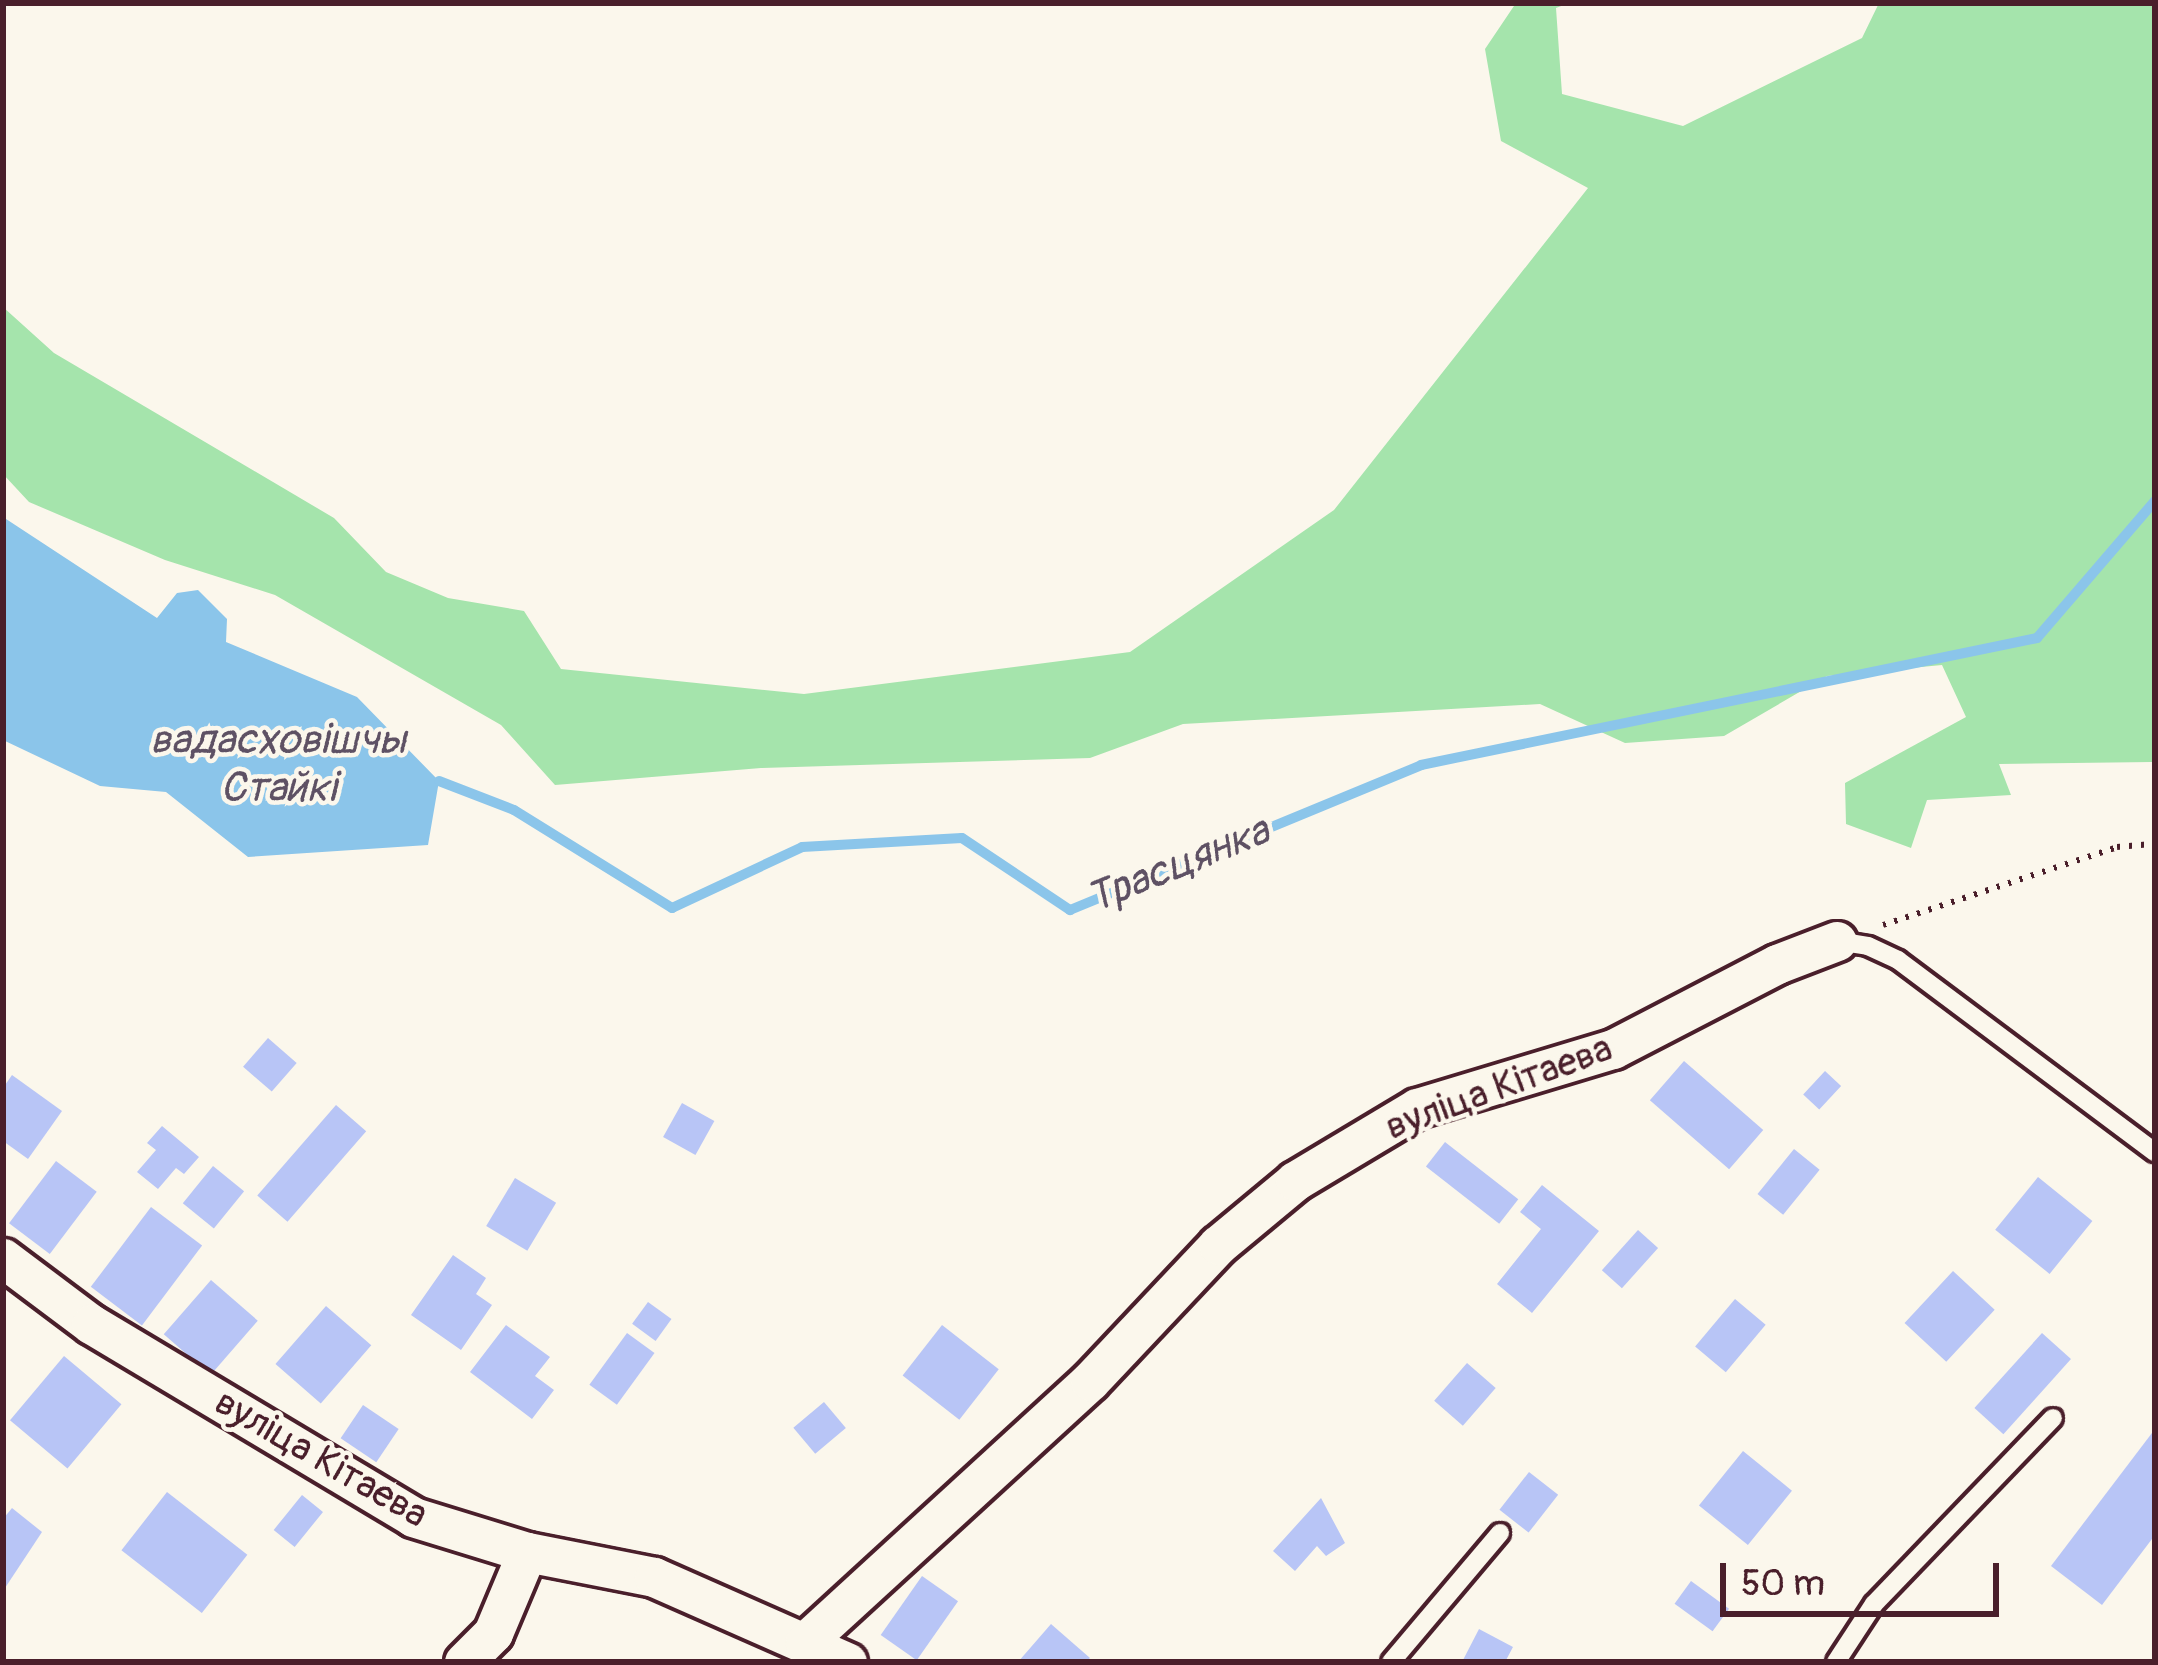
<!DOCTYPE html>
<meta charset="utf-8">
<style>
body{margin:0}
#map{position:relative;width:2158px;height:1665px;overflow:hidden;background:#fbf7ec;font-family:Pangolin,sans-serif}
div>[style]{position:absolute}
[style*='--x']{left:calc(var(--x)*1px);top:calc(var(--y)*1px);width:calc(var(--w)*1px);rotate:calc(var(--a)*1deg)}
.green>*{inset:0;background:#a5e4ac}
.water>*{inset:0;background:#8bc5ea}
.stream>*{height:10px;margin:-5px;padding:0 5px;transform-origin:5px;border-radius:5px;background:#8bc5ea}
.building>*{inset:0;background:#b8c5f6;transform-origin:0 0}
.path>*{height:6px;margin-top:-3px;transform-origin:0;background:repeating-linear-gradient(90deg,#4a1f2b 0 3px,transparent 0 12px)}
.roads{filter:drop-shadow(3px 0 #4a1f2b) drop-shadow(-3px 0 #4a1f2b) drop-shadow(0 3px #4a1f2b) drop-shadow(0 -3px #4a1f2b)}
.service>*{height:18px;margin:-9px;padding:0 9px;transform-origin:9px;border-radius:9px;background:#fbf7ec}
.minor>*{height:39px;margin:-19.5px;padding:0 19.5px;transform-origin:19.5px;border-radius:19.5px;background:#fbf7ec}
span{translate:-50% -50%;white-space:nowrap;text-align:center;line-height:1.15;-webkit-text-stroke:9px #fbf7ec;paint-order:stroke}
.street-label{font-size:39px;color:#4a1f2b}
.water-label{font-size:42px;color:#5e5164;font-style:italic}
.frame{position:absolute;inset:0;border:6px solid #4a1f2b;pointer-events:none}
.scale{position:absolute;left:1720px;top:1563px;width:279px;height:54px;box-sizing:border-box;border:6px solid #4a1f2b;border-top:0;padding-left:15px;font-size:36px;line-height:42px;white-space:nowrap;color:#4a1f2b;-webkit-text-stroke:9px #fbf7ec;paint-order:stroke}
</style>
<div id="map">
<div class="green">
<i style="clip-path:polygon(1516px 3px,1569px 3px,1556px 8px,1562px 94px,1683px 126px,1862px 38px,1879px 3px,2155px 3px,2152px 762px,1999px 764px,2011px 795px,1927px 800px,1911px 848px,1846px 824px,1845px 783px,1966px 717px,1942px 665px,1827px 676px,1724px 736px,1625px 743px,1540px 704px,1183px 724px,1090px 758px,761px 768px,555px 785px,501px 725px,275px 595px,165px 560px,29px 502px,3px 474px,3px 307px,54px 353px,334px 518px,386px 572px,448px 598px,524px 611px,561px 669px,804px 694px,1130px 652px,1334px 510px,1588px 188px,1501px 141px,1485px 49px)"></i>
</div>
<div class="water">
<i style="clip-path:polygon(3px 517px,157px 618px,177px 593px,198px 590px,227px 619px,226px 642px,357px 697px,439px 781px,428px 845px,248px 857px,166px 792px,100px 786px,3px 740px)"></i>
</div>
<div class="stream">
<i style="--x:439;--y:781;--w:80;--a:21.1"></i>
<i style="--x:514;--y:810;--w:186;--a:31.8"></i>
<i style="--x:672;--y:908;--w:144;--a:-25.1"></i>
<i style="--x:802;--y:847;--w:160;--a:-3.2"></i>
<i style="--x:962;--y:838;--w:130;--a:33.7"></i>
<i style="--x:1070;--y:910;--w:380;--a:-22.4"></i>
<i style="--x:1421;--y:765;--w:629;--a:-11.65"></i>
<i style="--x:2037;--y:638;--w:181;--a:-49.3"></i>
</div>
<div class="building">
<i style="left:268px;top:1038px;width:38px;height:38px;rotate:41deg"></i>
<i style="left:1684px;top:1061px;width:105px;height:52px;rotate:41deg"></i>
<i style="left:1825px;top:1071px;width:22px;height:32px;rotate:43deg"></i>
<i style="clip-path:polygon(12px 1075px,62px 1111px,28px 1159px,3px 1141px,3px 1088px)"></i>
<i style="left:682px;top:1103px;width:37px;height:39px;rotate:29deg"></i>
<i style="left:336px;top:1105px;width:40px;height:120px;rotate:41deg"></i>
<i style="clip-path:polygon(162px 1126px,199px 1157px,184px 1174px,176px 1168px,158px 1189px,137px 1172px,156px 1150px,147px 1143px)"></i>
<i style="left:1445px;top:1142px;width:93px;height:31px;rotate:38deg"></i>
<i style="left:1794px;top:1149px;width:33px;height:58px;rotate:39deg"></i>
<i style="left:56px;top:1161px;width:51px;height:78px;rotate:37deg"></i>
<i style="left:213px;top:1166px;width:40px;height:48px;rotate:39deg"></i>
<i style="left:2038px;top:1177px;width:70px;height:68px;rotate:39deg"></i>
<i style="left:515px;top:1178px;width:48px;height:56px;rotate:31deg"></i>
<i style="clip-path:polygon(1542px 1185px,1599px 1231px,1532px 1313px,1497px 1284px,1541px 1229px,1520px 1212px)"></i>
<i style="left:151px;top:1207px;width:64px;height:100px;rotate:37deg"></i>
<i style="left:1638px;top:1230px;width:27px;height:54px;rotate:42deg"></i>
<i style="clip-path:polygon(453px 1255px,486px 1278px,476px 1294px,492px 1305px,461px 1350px,411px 1315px)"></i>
<i style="left:1953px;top:1271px;width:57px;height:71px;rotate:43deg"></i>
<i style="left:211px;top:1280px;width:62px;height:72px;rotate:41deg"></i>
<i style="left:1735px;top:1299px;width:40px;height:62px;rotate:40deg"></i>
<i style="left:648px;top:1302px;width:29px;height:27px;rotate:36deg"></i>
<i style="left:326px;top:1306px;width:60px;height:77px;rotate:41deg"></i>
<i style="clip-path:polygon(506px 1325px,550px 1357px,535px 1376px,554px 1390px,532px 1419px,470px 1372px)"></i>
<i style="left:942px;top:1325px;width:72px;height:64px;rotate:38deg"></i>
<i style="left:627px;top:1333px;width:34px;height:64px;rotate:36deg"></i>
<i style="left:2042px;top:1333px;width:39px;height:101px;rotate:42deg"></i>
<i style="left:64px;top:1356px;width:75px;height:84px;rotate:40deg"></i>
<i style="left:1467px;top:1363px;width:38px;height:50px;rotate:41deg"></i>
<i style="left:824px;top:1402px;width:34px;height:40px;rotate:50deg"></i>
<i style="left:363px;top:1405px;width:43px;height:40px;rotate:34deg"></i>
<i style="clip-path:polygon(2155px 1429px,2155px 1535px,2102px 1605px,2051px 1566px)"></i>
<i style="left:1743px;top:1451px;width:63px;height:70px;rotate:39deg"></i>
<i style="left:1529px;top:1472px;width:37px;height:48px;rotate:38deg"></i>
<i style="left:167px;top:1492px;width:102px;height:74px;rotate:38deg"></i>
<i style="left:302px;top:1495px;width:27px;height:45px;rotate:39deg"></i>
<i style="clip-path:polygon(1321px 1498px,1345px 1543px,1326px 1556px,1317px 1546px,1295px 1571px,1273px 1551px)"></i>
<i style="clip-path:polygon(12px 1508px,42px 1532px,3px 1591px,3px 1519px)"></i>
<i style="left:922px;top:1576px;width:44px;height:72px;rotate:35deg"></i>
<i style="left:1691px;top:1581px;width:47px;height:28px;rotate:36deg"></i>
<i style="clip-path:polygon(1051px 1624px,1090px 1658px,1086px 1662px,1018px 1662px)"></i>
<i style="clip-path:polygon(1479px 1629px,1513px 1647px,1505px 1662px,1462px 1662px)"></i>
</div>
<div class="path">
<i style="--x:1883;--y:925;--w:247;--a:-18.4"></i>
<i style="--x:2117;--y:847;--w:38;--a:-5"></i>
</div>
<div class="roads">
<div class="service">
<i style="--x:1837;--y:941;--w:31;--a:9"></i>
<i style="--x:1868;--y:946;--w:33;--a:25"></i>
<i style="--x:1898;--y:960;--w:321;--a:36.8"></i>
<i style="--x:1391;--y:1662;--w:169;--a:-49.8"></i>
<i style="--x:1836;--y:1662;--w:69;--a:-56.8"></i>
<i style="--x:1874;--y:1604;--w:258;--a:-46.1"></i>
</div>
<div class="minor">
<i style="--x:3;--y:1258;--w:110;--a:36.9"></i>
<i style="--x:91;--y:1324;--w:375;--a:30.9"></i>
<i style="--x:413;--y:1517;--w:119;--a:17.1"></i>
<i style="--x:527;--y:1552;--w:129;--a:11.1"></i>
<i style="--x:654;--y:1577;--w:211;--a:23.8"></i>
<i style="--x:805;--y:1642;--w:386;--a:-42.5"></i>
<i style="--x:1090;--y:1381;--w:187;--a:-46.7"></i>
<i style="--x:1218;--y:1245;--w:100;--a:-39.7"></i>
<i style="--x:1295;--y:1181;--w:142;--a:-30.9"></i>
<i style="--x:1417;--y:1108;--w:205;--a:-16.8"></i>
<i style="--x:1613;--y:1049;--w:185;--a:-27.4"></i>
<i style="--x:1777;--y:964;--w:64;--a:-21"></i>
<i style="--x:464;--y:1662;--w:41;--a:-45"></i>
<i style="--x:493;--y:1633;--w:88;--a:-67.2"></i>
</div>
</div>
<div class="street-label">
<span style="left:1499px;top:1088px;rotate:-20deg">вуліца Кітаева</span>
<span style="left:321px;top:1459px;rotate:30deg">вуліца Кітаева</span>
</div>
<div class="water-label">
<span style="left:278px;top:764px">вадасховішчы<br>Стайкі</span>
<span style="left:1178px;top:865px;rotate:-22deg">Трасцянка</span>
</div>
<div class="frame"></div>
<div class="scale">50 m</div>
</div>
